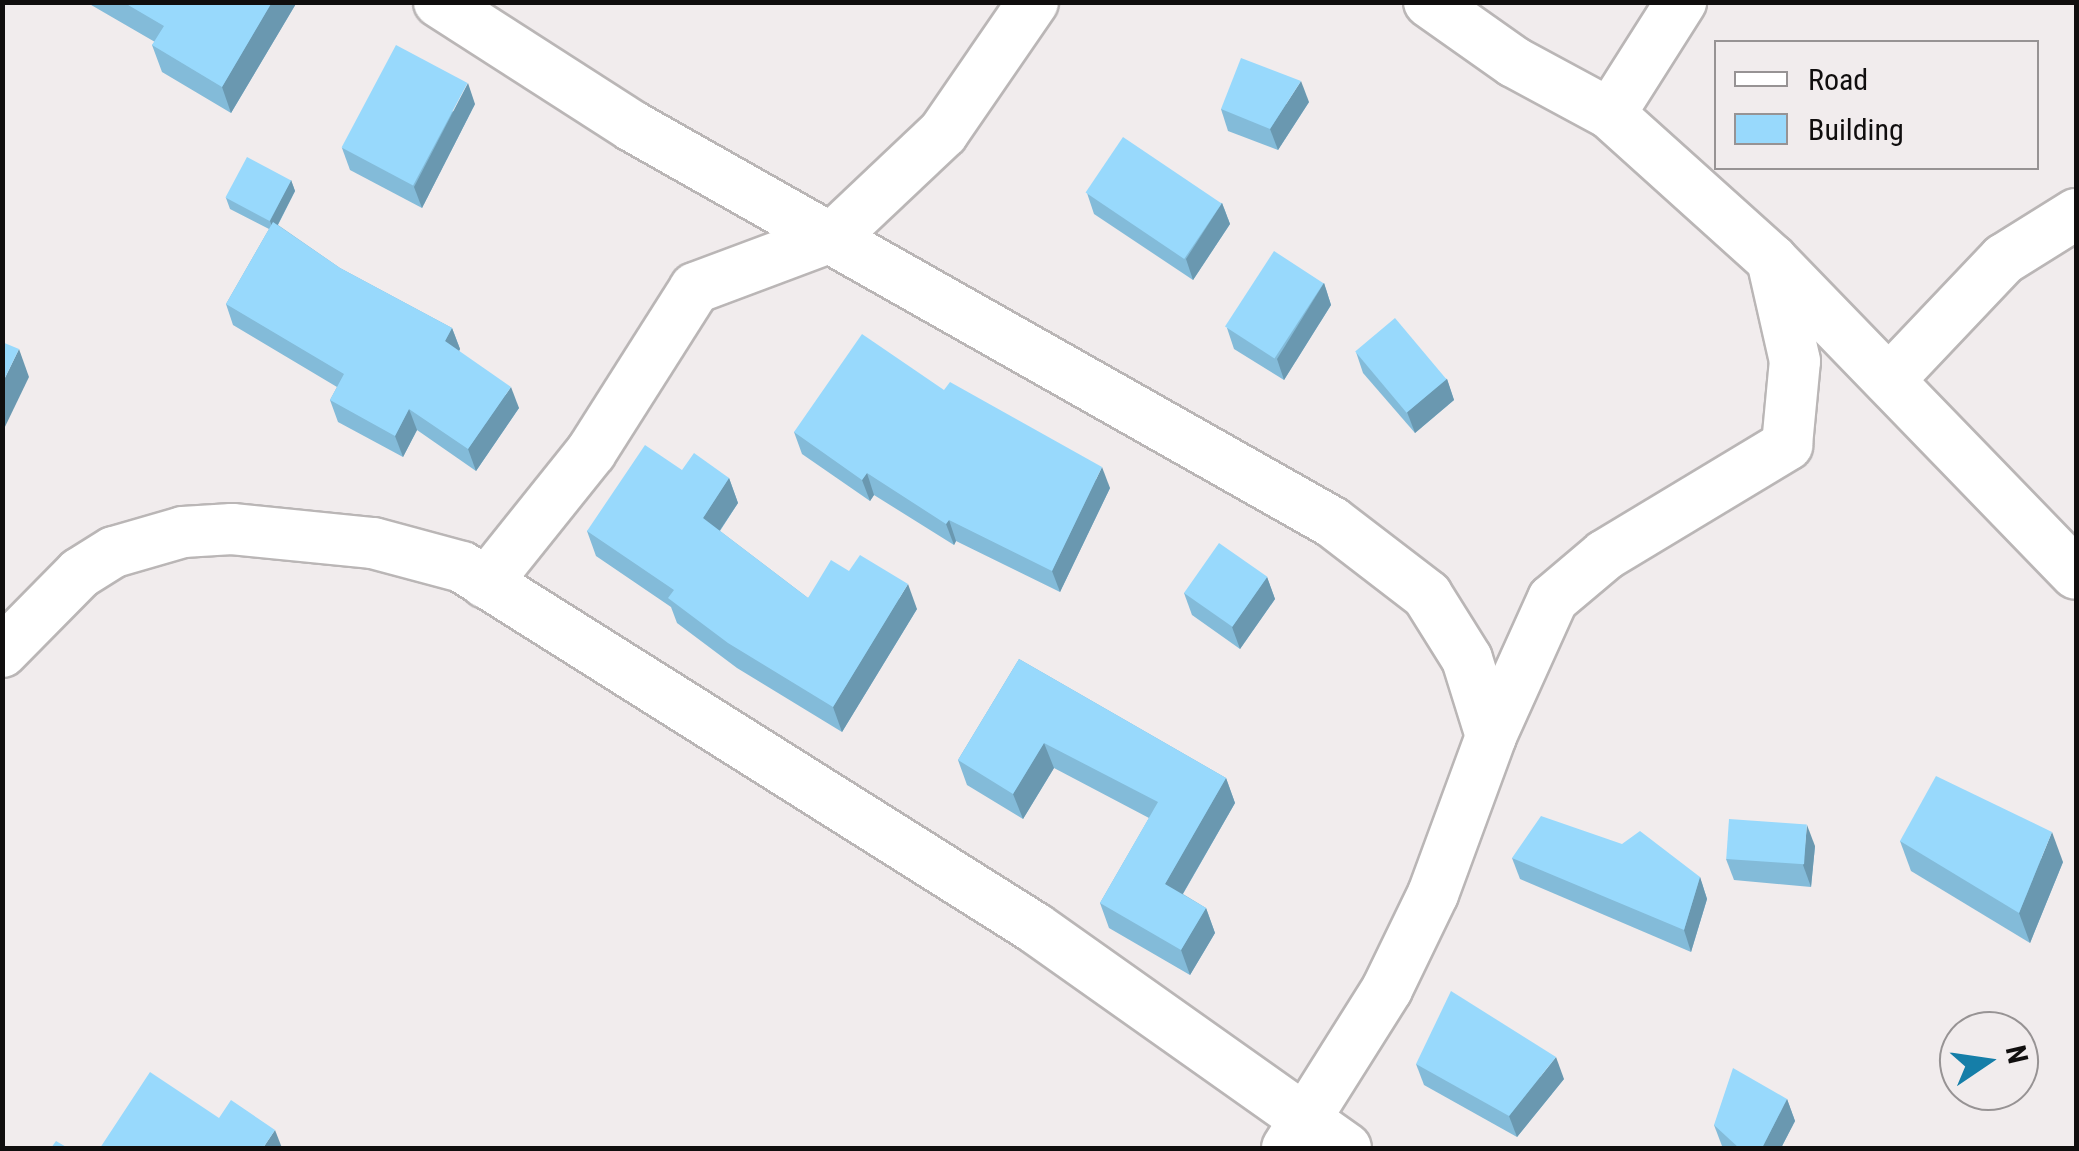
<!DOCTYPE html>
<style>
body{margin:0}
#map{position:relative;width:2079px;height:1151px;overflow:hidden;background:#f1eced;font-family:"Roboto Condensed",sans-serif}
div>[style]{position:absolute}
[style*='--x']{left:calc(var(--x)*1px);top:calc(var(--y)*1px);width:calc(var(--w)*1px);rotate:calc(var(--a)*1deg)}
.roads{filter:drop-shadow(2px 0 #bab6b6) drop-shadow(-2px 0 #bab6b6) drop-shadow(0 2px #bab6b6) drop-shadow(0 -2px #bab6b6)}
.minor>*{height:50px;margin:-25px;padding:0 25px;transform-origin:25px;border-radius:25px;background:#fff}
.wall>*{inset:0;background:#83bbd9}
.shaded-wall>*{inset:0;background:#6a98b0}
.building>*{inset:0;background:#98d9fc;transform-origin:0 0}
span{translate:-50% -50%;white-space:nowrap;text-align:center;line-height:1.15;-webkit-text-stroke:8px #f1eced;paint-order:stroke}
.frame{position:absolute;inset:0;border:5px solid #100e0e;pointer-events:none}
.legend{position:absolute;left:1714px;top:40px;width:325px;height:130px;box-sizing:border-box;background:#f1eced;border:2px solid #979394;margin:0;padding:12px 18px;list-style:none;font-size:30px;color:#100e0e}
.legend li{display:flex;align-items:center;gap:20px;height:50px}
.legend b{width:50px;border:2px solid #979394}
.north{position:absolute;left:1939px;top:1011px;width:100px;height:100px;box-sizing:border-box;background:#f1eced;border:2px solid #979394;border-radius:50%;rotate:77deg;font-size:28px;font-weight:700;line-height:40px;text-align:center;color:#100e0e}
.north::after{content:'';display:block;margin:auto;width:35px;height:45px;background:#157ea8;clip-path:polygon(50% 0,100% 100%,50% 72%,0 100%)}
</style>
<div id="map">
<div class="roads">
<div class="minor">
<i style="--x:439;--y:2;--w:229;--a:32.7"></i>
<i style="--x:632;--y:126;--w:804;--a:29.5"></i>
<i style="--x:1332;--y:522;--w:120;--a:37.5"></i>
<i style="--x:1427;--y:595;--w:75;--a:58"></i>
<i style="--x:1467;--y:659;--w:81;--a:72.7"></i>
<i style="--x:1429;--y:2;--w:104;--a:35.2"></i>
<i style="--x:1514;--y:62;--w:109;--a:28.4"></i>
<i style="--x:1610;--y:114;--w:218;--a:42"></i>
<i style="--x:1772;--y:260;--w:437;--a:45.9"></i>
<i style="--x:1610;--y:114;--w:133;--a:-57.6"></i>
<i style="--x:1889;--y:380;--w:167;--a:-46.5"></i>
<i style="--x:2004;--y:259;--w:85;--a:-32"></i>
<i style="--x:486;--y:583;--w:168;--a:-51.3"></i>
<i style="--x:591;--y:452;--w:194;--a:-57.6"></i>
<i style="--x:695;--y:288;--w:148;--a:-20.5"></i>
<i style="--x:834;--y:236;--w:150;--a:-43.4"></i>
<i style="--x:943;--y:133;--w:159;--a:-55.5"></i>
<i style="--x:2;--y:652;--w:111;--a:-45.4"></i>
<i style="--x:80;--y:573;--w:40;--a:-32"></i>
<i style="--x:114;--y:552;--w:72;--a:-16.2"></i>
<i style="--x:183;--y:532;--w:49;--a:-3.5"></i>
<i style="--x:232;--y:529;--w:142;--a:5.7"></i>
<i style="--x:373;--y:543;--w:92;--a:15.1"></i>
<i style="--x:462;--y:567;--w:677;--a:32.21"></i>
<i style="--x:1035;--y:928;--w:381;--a:35.3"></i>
<i style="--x:1287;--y:1148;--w:188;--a:-57.8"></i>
<i style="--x:1387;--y:989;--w:106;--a:-64.2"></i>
<i style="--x:1433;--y:894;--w:168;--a:-69.8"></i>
<i style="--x:1491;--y:736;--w:150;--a:-65.7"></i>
<i style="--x:1553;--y:599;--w:68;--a:-40.2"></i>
<i style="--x:1605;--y:555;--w:213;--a:-31.1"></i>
<i style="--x:1787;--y:445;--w:84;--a:-84.6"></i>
<i style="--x:1795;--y:361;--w:104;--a:-102.8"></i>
</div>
</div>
<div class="wall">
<i style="clip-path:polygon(86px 2px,297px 2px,231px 113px,162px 72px,152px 45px,155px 42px)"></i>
<i style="clip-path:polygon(1309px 102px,1278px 150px,1228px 131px,1221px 109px)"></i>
<i style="clip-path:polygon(475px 104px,422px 208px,350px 170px,342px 148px)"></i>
<i style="clip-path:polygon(291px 180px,295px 191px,278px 225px,340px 268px,452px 328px,460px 349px,459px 351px,519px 408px,476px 471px,417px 430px,403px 457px,338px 422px,330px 400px,337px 387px,233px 325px,226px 304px,269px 229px,230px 209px,226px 198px)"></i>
<i style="clip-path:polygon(1087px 193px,1222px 203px,1230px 224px,1193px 280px,1094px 214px)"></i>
<i style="clip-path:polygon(1324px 283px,1331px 305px,1284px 380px,1234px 349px,1227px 328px)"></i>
<i style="clip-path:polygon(1356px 352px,1447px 379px,1454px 400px,1415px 433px,1363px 373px)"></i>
<i style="clip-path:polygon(944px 390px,1110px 488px,1060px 592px,956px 541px,954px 545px,874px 495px,870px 501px,802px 454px,794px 432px)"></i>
<i style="clip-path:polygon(682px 470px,729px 478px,738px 503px,720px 531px,808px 598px,849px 571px,917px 609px,842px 732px,737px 668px,677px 623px,671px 607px,596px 556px,587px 531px)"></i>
<i style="clip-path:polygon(1267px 577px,1275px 599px,1240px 649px,1192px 615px,1184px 593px)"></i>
<i style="clip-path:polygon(1019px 659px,1226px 778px,1235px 803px,1183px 894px,1206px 908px,1215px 933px,1190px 975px,1109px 928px,1100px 903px,1149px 818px,1054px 768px,1023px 819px,967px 785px,958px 760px)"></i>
<i style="clip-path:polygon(1900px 841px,2063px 862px,2030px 943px,1911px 871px)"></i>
<i style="clip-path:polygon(1815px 846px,1811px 887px,1734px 880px,1726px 859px)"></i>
<i style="clip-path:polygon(1512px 858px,1700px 877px,1707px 899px,1691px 952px,1520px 879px)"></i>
<i style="clip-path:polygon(1416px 1064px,1564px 1079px,1517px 1137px,1424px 1085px)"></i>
<i style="clip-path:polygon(1787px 1099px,1795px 1121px,1781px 1148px,1724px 1148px,1722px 1146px,1714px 1125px)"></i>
</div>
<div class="shaded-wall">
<i style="clip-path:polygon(272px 2px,297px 2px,231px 113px,222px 87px)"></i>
<i style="clip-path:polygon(1301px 81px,1309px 102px,1278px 150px,1270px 129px)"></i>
<i style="clip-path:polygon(468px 83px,475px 104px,422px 208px,414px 187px)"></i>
<i style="clip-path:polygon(291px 180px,295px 191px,274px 232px,270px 221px)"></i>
<i style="clip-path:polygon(1222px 203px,1230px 224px,1193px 280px,1186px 259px)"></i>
<i style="clip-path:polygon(1324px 283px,1331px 305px,1284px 380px,1277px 359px)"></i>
<i style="clip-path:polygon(452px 328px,460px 349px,453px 363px,445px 341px)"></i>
<i style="clip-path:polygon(19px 349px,29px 377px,2px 433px,2px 384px)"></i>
<i style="clip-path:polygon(1447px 379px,1454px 400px,1415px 433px,1407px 412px)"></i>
<i style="clip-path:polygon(511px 387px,519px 408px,476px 471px,468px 449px)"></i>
<i style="clip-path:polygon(409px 409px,417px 430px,403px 457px,395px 436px)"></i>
<i style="clip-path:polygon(1102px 467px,1110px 488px,1060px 592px,1052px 571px)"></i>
<i style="clip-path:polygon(867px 473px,874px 495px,870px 501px,862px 480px)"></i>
<i style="clip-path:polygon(729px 478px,738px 503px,712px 542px,703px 518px)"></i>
<i style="clip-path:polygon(949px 520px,956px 541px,954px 545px,946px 524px)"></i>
<i style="clip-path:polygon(1267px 577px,1275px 599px,1240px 649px,1232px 627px)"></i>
<i style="clip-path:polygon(908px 584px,917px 609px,842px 732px,833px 707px)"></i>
<i style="clip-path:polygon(1044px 743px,1054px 768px,1023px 819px,1013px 794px)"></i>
<i style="clip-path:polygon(1226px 778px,1235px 803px,1174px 909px,1165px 884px)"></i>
<i style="clip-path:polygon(1807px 825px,1815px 846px,1811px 887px,1803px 865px)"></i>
<i style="clip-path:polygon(2052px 832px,2063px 862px,2030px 943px,2019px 913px)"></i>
<i style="clip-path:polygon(1700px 877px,1707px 899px,1691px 952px,1684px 930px)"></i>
<i style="clip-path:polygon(1206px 908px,1215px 933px,1190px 975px,1181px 950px)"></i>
<i style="clip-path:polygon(1556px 1057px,1564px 1079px,1517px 1137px,1509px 1116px)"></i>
<i style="clip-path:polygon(1787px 1099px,1795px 1121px,1781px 1148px,1762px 1148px)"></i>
<i style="clip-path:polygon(275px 1130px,282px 1148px,263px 1148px)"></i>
</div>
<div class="building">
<i style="clip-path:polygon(123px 2px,272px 2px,222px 87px,152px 45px,164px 26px)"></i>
<i style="left:396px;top:45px;width:81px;height:116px;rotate:28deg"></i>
<i style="clip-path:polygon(1241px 58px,1301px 81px,1270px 129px,1221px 109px)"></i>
<i style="left:1123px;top:137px;width:119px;height:67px;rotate:34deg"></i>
<i style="left:247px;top:157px;width:50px;height:46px;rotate:28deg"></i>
<i style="clip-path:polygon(273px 222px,340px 268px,452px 328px,445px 341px,511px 387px,468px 449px,409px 409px,395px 436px,330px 400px,344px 374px,226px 304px)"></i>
<i style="left:1274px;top:251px;width:59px;height:90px;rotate:33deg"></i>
<i style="left:1395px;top:318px;width:80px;height:52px;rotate:50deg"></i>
<i style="clip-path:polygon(862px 334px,944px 390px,950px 382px,1102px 467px,1052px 571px,949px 520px,946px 524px,867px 473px,862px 480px,794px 432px)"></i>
<i style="clip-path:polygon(2px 342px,19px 349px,2px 384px)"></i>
<i style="clip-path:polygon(645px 445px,682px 470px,694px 453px,729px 478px,703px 518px,808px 598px,831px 560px,849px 571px,860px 555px,908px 584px,833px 707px,728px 643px,668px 598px,674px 590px,587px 531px)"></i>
<i style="left:1219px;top:543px;width:59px;height:61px;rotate:35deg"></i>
<i style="clip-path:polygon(1019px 659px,1226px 778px,1165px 884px,1206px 908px,1181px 950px,1100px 903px,1158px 802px,1044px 743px,1013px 794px,958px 760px)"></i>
<i style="clip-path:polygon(1936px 776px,2052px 832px,2019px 913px,1900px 841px)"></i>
<i style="clip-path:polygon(1541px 816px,1622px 844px,1640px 831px,1700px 877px,1684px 930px,1512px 858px)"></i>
<i style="left:1729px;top:819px;width:78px;height:40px;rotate:4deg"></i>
<i style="clip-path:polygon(1451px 991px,1556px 1057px,1509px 1116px,1416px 1064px)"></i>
<i style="clip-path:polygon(1733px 1068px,1787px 1099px,1762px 1148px,1739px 1148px,1714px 1125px)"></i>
<i style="clip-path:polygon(150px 1072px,219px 1118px,231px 1100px,275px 1130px,263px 1148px,264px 1148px,100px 1148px)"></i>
<i style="clip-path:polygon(56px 1141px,68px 1148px,51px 1148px)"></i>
</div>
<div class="frame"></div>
<ul class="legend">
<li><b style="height:12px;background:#fff"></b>Road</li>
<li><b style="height:28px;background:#98d9fc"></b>Building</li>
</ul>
<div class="north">N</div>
</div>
